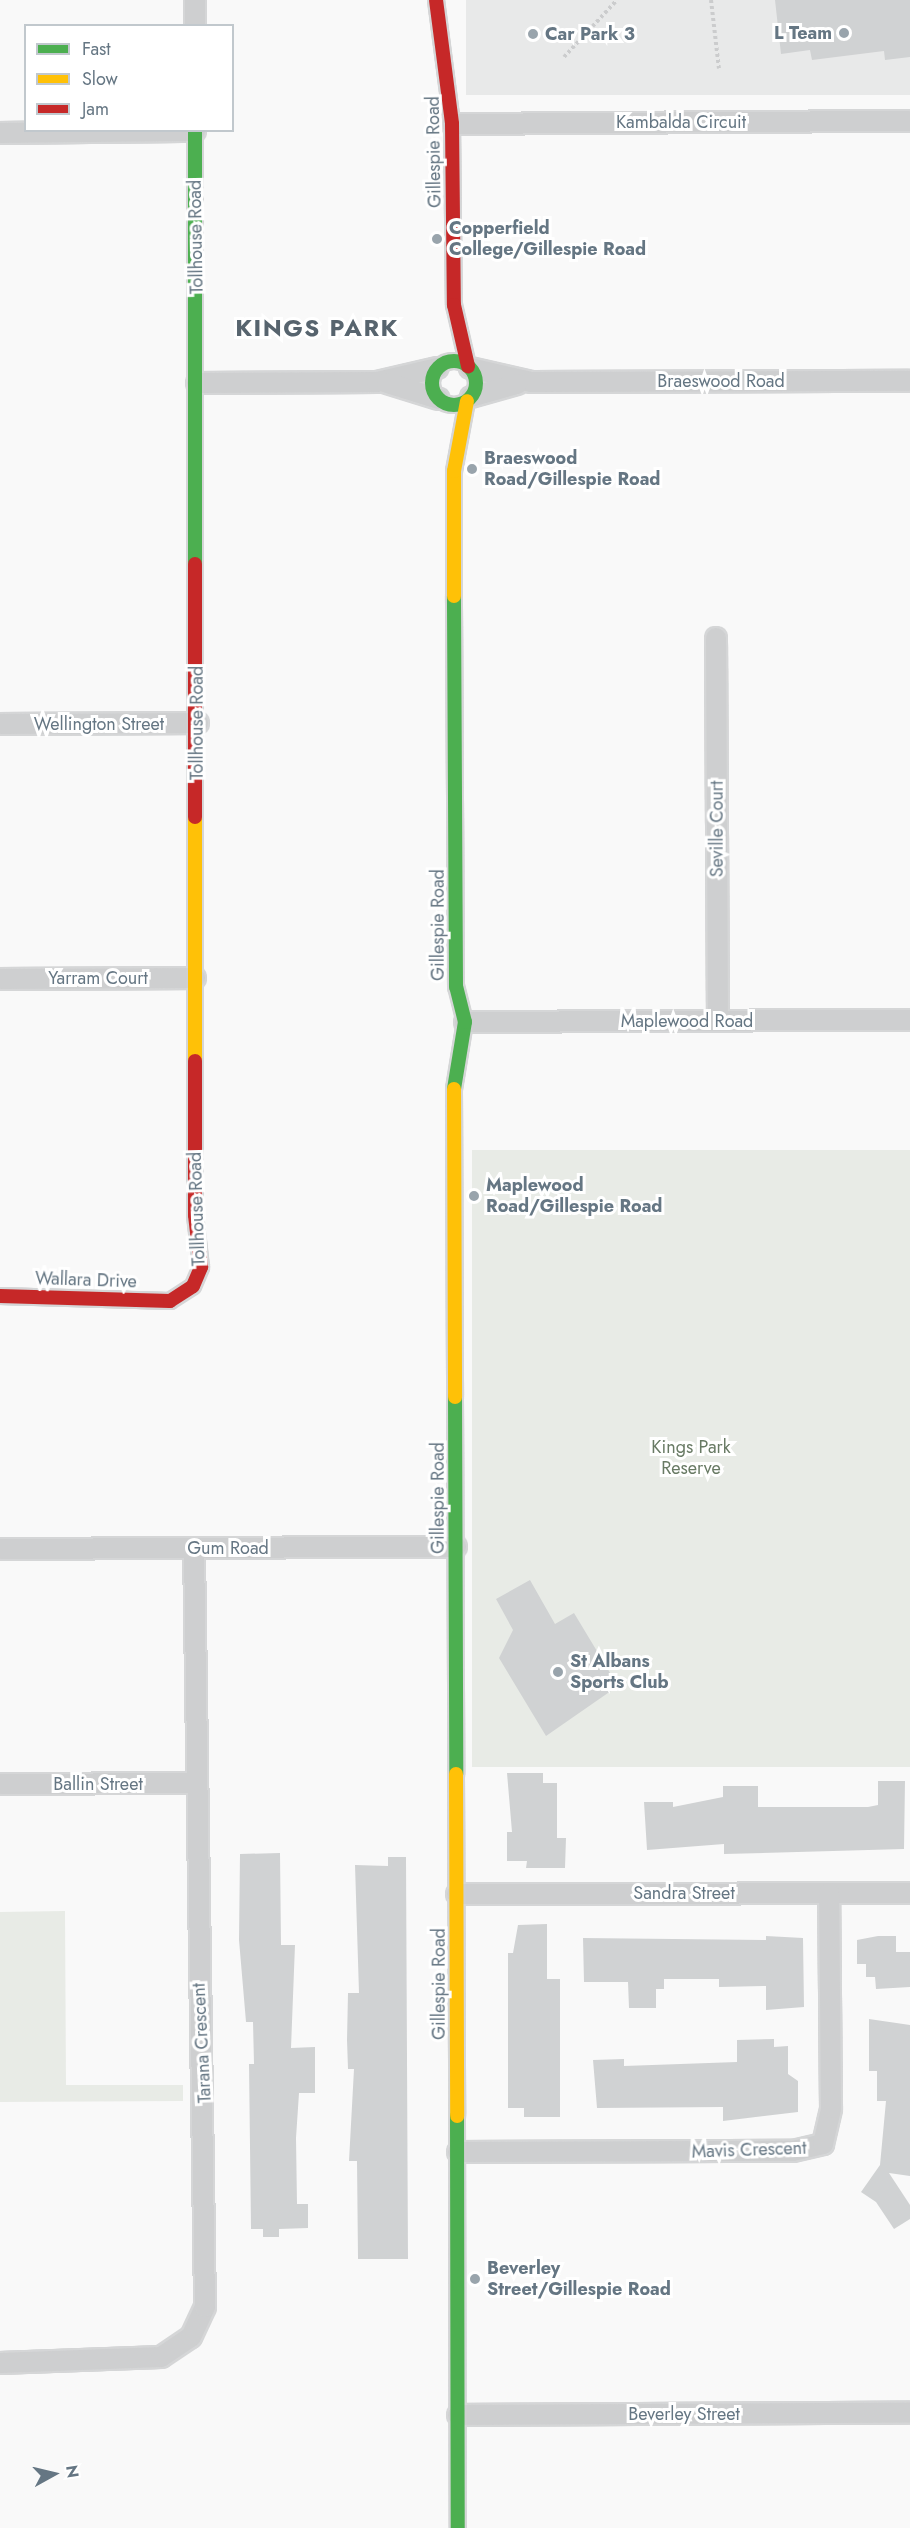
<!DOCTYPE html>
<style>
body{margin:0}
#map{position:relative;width:910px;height:2528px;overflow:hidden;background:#f9f9f9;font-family:Jost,sans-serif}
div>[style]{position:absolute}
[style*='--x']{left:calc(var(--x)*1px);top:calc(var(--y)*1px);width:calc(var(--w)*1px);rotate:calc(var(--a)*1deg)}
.built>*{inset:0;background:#e8e9e9;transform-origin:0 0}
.green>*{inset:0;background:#e8ebe6;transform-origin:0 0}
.building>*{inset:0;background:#d0d2d3}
.path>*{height:4px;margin-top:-2px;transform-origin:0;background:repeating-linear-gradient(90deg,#cbcccd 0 3px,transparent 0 6px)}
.roads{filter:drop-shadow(2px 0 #d5d6d7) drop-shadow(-2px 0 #d5d6d7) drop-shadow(0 2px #d5d6d7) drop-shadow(0 -2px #d5d6d7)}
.street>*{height:20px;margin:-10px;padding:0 10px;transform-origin:10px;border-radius:10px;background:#cecfd0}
.fast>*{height:14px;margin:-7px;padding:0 7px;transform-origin:7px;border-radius:7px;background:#4caf50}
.fast>.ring{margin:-7px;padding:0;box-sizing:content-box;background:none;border:14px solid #4caf50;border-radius:50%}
.slow>*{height:14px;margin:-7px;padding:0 7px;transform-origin:7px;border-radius:7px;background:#ffc107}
.jam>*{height:14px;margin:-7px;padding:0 7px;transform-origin:7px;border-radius:7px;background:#c62828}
.dots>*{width:16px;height:16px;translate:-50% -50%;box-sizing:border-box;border:3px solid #fff;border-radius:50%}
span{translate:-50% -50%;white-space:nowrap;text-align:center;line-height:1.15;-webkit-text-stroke:6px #fff;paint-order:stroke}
.poi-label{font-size:18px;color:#657683;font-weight:700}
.right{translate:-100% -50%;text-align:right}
.left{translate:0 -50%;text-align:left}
.street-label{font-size:18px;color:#657683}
.park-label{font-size:18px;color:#687a64}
.district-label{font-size:24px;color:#57646e;font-weight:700;letter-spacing:1.5px}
.legend{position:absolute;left:24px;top:24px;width:210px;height:108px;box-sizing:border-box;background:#fff;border:2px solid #c1c8cd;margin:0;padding:8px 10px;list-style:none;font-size:18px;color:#657683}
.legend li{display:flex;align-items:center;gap:12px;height:30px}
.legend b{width:30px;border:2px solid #c1c8cd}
.north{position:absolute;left:24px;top:2444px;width:60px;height:60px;-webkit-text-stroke:4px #fff;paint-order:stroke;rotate:82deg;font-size:16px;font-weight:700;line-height:24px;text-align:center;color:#657683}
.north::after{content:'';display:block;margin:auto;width:21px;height:27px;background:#657683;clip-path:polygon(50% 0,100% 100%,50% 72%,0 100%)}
</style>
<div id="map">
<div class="built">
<i style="left:466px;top:0;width:444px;height:95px"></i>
</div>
<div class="green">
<i style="left:910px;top:1150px;width:617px;height:438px;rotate:90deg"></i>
<i style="clip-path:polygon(65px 1911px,66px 2085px,183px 2085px,183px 2101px,0 2102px,0 1912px)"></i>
</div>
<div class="building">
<i style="clip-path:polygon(775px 0,910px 0,910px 57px,885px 60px,884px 51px,812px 60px,810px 50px,781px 54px)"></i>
<i style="clip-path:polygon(530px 1580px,555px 1624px,574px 1613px,618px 1686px,546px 1736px,499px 1658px,513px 1630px,496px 1599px)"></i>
<i style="clip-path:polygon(507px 1773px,543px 1773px,543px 1783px,557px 1783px,557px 1838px,566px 1838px,565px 1868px,526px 1868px,527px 1861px,507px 1861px,507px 1832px,512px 1832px)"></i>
<i style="clip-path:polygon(878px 1781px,905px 1781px,904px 1849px,724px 1854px,724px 1844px,647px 1850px,644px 1802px,673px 1802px,673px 1807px,723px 1797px,723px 1786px,758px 1786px,758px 1807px,868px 1807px,878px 1805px)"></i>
<i style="clip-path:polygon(280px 1853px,281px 1945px,295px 1945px,291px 2048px,315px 2047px,315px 2093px,299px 2093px,296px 2138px,297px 2204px,308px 2204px,308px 2228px,279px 2229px,279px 2237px,263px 2237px,263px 2229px,251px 2229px,249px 2064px,254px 2064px,253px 2022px,246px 2022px,239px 1940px,240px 1854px)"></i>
<i style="clip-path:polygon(388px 1857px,406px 1857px,408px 2259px,358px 2259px,357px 2161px,349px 2161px,354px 2069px,348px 2069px,347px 2040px,348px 1993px,359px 1993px,355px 1865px,388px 1866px)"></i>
<i style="clip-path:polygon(547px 1924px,547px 1979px,560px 1979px,560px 2117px,524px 2117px,524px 2108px,508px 2108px,508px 1953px,513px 1953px,518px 1925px)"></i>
<i style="clip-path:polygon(766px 1936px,803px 1938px,804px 2007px,766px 2010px,766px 1986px,719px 1987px,719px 1979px,664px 1979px,664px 1989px,656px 1989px,656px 2008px,629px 2008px,628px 1982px,584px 1982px,583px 1938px,766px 1940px)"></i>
<i style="clip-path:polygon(878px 1936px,896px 1936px,896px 1952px,910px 1952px,910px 1987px,876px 1989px,875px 1977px,866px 1977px,866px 1964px,857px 1964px,857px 1940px)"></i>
<i style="clip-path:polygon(869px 2019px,910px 2025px,910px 2176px,889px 2173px,910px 2205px,910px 2219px,894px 2229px,876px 2202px,861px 2192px,880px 2165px,886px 2101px,877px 2101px,877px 2071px,869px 2071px)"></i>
<i style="clip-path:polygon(774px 2039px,774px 2047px,788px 2046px,788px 2074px,798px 2081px,798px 2112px,723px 2121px,723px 2107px,597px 2108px,593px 2060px,624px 2059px,624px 2066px,737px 2062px,737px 2040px)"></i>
</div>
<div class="path">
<i style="--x:711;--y:0;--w:69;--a:83.4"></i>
<i style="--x:564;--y:57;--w:78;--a:-47.1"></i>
</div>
<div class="roads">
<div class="street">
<i style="--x:195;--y:0;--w:26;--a:90"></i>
<i style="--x:452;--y:124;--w:458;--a:-0.4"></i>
<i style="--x:0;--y:133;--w:195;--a:-0.6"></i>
<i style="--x:470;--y:368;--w:63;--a:12.9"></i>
<i style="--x:531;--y:382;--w:379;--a:-0.2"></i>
<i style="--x:197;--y:383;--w:180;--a:-0.3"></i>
<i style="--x:377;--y:382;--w:62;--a:-13.1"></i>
<i style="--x:387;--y:383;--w:54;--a:17.1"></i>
<i style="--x:471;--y:397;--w:48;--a:-15.8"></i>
<i style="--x:716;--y:638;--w:383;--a:89.7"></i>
<i style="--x:0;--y:724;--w:198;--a:-0.3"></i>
<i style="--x:0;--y:979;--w:195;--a:-0.3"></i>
<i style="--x:465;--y:1022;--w:445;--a:-0.3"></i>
<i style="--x:0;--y:1549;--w:456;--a:-0.3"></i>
<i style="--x:0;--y:1784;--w:196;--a:-0.3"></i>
<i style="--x:457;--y:1894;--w:453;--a:-0.1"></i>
<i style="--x:458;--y:2152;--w:335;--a:-0.2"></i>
<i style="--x:793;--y:2151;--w:31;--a:-13"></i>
<i style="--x:823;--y:2144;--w:37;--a:-77"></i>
<i style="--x:831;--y:2108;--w:215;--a:-90.5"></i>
<i style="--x:0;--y:2363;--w:161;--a:-2.1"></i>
<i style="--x:161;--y:2357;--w:36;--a:-34"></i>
<i style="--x:191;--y:2337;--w:33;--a:-65"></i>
<i style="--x:205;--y:2307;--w:759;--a:-90.83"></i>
<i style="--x:458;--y:2415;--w:452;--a:-0.3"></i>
</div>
<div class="fast">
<i style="--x:195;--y:130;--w:434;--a:90"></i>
<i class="ring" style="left:432px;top:361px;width:30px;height:30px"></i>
<i style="--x:454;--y:1089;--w:68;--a:-80.7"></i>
<i style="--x:465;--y:1022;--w:36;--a:-104"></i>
<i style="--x:456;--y:987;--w:391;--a:-90.3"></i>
<i style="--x:455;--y:1397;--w:377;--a:89.8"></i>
<i style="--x:457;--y:2116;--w:412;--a:89.9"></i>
</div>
<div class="slow">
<i style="--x:454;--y:596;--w:125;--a:-90"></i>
<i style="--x:454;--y:471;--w:71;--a:-79.5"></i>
<i style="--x:195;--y:817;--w:244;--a:90"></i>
<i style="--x:454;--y:1089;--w:308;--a:89.8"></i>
<i style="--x:456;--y:1774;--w:342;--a:89.8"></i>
</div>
<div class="jam">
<i style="--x:436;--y:0;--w:125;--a:82.6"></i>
<i style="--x:452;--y:124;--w:181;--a:89.4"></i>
<i style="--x:454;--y:305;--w:63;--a:77.1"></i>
<i style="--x:195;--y:564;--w:253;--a:90"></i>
<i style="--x:0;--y:1296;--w:170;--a:1.7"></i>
<i style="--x:170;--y:1301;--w:27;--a:-33"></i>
<i style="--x:193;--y:1286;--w:21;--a:-67"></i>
<i style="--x:201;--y:1267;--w:52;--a:-96.6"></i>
<i style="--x:195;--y:1215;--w:154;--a:-90"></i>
</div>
</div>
<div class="dots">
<i style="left:844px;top:33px;background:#99a4ac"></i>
<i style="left:533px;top:34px;background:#99a4ac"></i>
<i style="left:437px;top:239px;background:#99a4ac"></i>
<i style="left:472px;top:469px;background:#99a4ac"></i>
<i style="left:474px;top:1196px;background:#99a4ac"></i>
<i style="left:558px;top:1672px;background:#99a4ac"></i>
<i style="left:475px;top:2279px;background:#99a4ac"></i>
</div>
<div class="poi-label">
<span class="right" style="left:832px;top:33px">L Team</span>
<span class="left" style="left:545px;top:34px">Car Park 3</span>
<span class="left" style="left:449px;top:239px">Copperfield<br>College/Gillespie Road</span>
<span class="left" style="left:484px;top:469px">Braeswood<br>Road/Gillespie Road</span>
<span class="left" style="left:486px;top:1196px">Maplewood<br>Road/Gillespie Road</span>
<span class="left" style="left:570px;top:1672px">St Albans<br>Sports Club</span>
<span class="left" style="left:487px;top:2279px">Beverley<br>Street/Gillespie Road</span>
</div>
<div class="street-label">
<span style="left:681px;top:122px">Kambalda Circuit</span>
<span style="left:434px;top:152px;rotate:-91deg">Gillespie Road</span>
<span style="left:196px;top:237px;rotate:-91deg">Tollhouse Road</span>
<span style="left:721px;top:381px">Braeswood Road</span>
<span style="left:197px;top:723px;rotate:-90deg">Tollhouse Road</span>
<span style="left:99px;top:724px">Wellington Street</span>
<span style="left:717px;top:829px;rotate:-90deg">Seville Court</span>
<span style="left:438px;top:925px;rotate:-90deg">Gillespie Road</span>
<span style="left:98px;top:978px">Yarram Court</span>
<span style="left:687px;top:1021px">Maplewood Road</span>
<span style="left:197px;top:1209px;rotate:-92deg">Tollhouse Road</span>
<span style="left:86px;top:1280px;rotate:2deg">Wallara Drive</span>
<span style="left:438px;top:1498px;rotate:-90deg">Gillespie Road</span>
<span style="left:228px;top:1548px">Gum Road</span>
<span style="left:98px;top:1784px">Ballin Street</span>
<span style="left:684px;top:1893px">Sandra Street</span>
<span style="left:439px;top:1984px;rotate:-90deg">Gillespie Road</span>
<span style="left:202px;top:2043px;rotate:-93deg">Tarana Crescent</span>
<span style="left:749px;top:2150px;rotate:-2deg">Mavis Crescent</span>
<span style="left:684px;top:2414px">Beverley Street</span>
</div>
<div class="park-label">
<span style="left:691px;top:1458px">Kings Park<br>Reserve</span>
</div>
<div class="district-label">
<span style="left:317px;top:328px">KINGS PARK</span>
</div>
<ul class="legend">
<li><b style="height:8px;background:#4caf50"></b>Fast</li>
<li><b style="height:8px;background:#ffc107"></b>Slow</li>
<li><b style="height:8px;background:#c62828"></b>Jam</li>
</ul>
<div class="north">N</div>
</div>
